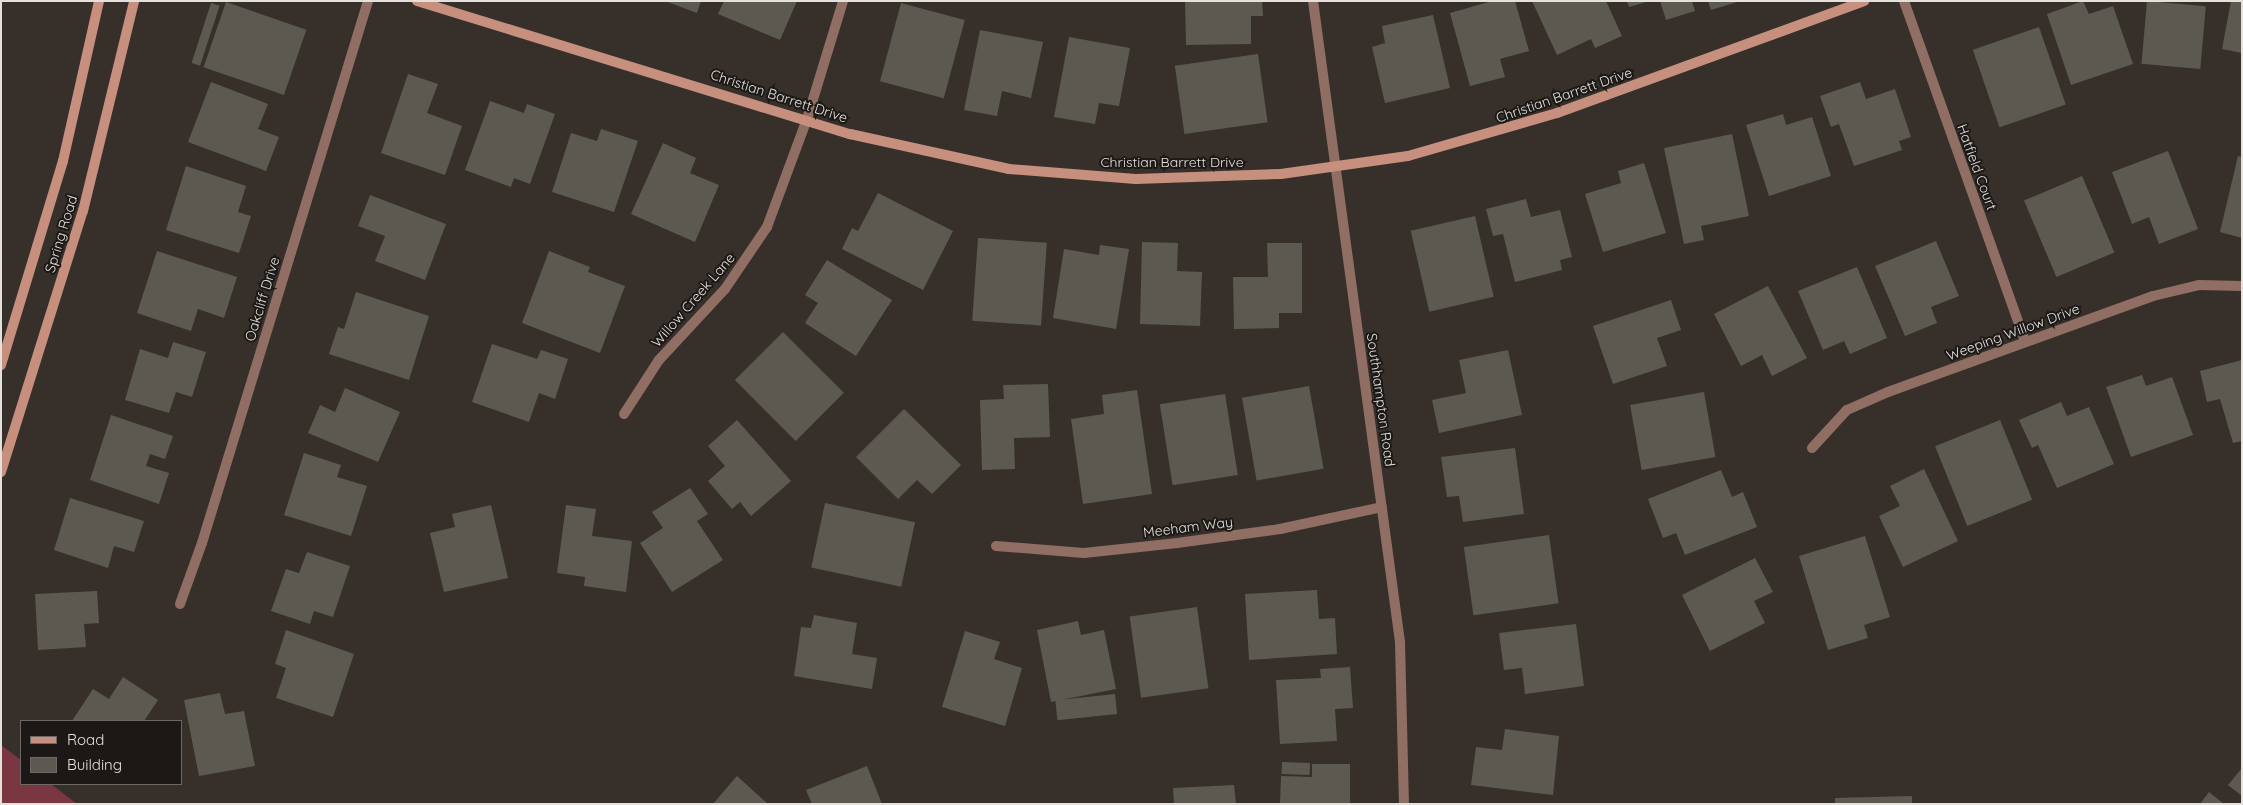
<!DOCTYPE html>
<style>
body{margin:0}
#map{position:relative;width:2243px;height:805px;overflow:hidden;background:#37302a;font-family:Quicksand,sans-serif}
div>[style]{position:absolute}
[style*='--x']{left:calc(var(--x)*1px);top:calc(var(--y)*1px);width:calc(var(--w)*1px);rotate:calc(var(--a)*1deg)}
.green>*{inset:0;background:#7b3741}
.building>*{inset:0;background:#5c5950;transform-origin:0 0}
.street>*{height:10px;margin:-5px;padding:0 5px;transform-origin:5px;border-radius:5px;background:#916e63}
.secondary>*{height:10px;margin:-5px;padding:0 5px;transform-origin:5px;border-radius:5px;background:#c68f7e}
span{translate:-50% -50%;white-space:nowrap;text-align:center;line-height:1.15;-webkit-text-stroke:4px #1b1816;paint-order:stroke}
.street-label{font-size:14px;color:#e4e0dc}
.frame{position:absolute;inset:0;border:2px solid #e4e0dc;pointer-events:none}
.legend{position:absolute;left:20px;top:720px;width:162px;height:65px;box-sizing:border-box;background:#1b1816;border:1px solid #6b6865;margin:0;padding:6px 9px;list-style:none;font-size:15px;color:#e4e0dc}
.legend li{display:flex;align-items:center;gap:10px;height:25px}
.legend b{width:25px;border:1px solid #6b6865}
</style>
<div id="map">
<div class="green">
<i style="clip-path:polygon(1px 745px,21px 760px,21px 784px,51px 784px,77px 804px,1px 804px)"></i>
</div>
<div class="building">
<i style="clip-path:polygon(665px 1px,701px 1px,697px 13px)"></i>
<i style="clip-path:polygon(724px 1px,797px 1px,780px 40px,718px 14px)"></i>
<i style="clip-path:polygon(1185px 1px,1262px 1px,1263px 16px,1251px 16px,1251px 44px,1186px 45px)"></i>
<i style="clip-path:polygon(1492px 1px,1515px 1px,1529px 51px,1500px 59px,1505px 77px,1470px 86px,1450px 13px)"></i>
<i style="clip-path:polygon(1532px 1px,1606px 1px,1622px 36px,1595px 48px,1591px 39px,1557px 55px)"></i>
<i style="clip-path:polygon(1627px 1px,1646px 1px,1646px 2px,1629px 7px)"></i>
<i style="clip-path:polygon(1660px 1px,1692px 1px,1695px 11px,1666px 20px)"></i>
<i style="clip-path:polygon(1708px 1px,1737px 1px,1737px 2px,1711px 10px)"></i>
<i style="clip-path:polygon(2083px 1px,2089px 14px,2113px 6px,2133px 64px,2071px 85px,2047px 14px)"></i>
<i style="left:2147px;top:1px;width:59px;height:63px;rotate:5deg"></i>
<i style="clip-path:polygon(2231px 1px,2242px 1px,2242px 53px,2222px 49px)"></i>
<i style="left:226px;top:2px;width:85px;height:69px;rotate:19deg"></i>
<i style="left:211px;top:3px;width:9px;height:63px;rotate:18deg"></i>
<i style="left:901px;top:3px;width:66px;height:81px;rotate:15deg"></i>
<i style="clip-path:polygon(1433px 15px,1450px 88px,1385px 103px,1372px 47px,1385px 43px,1382px 26px)"></i>
<i style="left:2039px;top:27px;width:82px;height:70px;rotate:71deg"></i>
<i style="clip-path:polygon(980px 30px,1043px 42px,1031px 98px,1002px 91px,997px 116px,964px 110px)"></i>
<i style="clip-path:polygon(1069px 37px,1130px 48px,1119px 106px,1099px 103px,1095px 124px,1054px 117px)"></i>
<i style="left:1258px;top:54px;width:69px;height:84px;rotate:82deg"></i>
<i style="clip-path:polygon(408px 74px,438px 84px,427px 113px,462px 126px,445px 175px,381px 153px)"></i>
<i style="clip-path:polygon(211px 82px,268px 104px,258px 129px,279px 137px,266px 171px,188px 142px)"></i>
<i style="clip-path:polygon(1860px 82px,1866px 99px,1895px 89px,1911px 137px,1899px 141px,1902px 150px,1854px 166px,1839px 124px,1831px 127px,1820px 96px)"></i>
<i style="clip-path:polygon(490px 101px,524px 113px,527px 104px,555px 114px,530px 184px,514px 178px,511px 187px,465px 170px)"></i>
<i style="clip-path:polygon(1783px 114px,1786px 125px,1812px 117px,1831px 176px,1769px 196px,1746px 125px)"></i>
<i style="clip-path:polygon(601px 129px,638px 141px,614px 212px,552px 192px,571px 133px,597px 141px)"></i>
<i style="clip-path:polygon(1732px 134px,1749px 216px,1701px 226px,1704px 240px,1684px 244px,1664px 148px)"></i>
<i style="clip-path:polygon(663px 143px,696px 158px,690px 173px,719px 185px,695px 242px,631px 214px)"></i>
<i style="clip-path:polygon(2168px 151px,2198px 229px,2159px 244px,2149px 217px,2132px 224px,2112px 172px)"></i>
<i style="clip-path:polygon(2238px 156px,2242px 157px,2242px 238px,2220px 232px)"></i>
<i style="clip-path:polygon(1644px 163px,1666px 233px,1603px 252px,1585px 194px,1621px 183px,1618px 171px)"></i>
<i style="clip-path:polygon(186px 166px,246px 186px,238px 212px,251px 216px,239px 253px,166px 230px)"></i>
<i style="left:2082px;top:176px;width:83px;height:63px;rotate:67deg"></i>
<i style="clip-path:polygon(878px 193px,953px 231px,923px 290px,842px 249px,852px 228px,858px 231px)"></i>
<i style="clip-path:polygon(370px 195px,446px 224px,425px 280px,375px 261px,385px 236px,358px 226px)"></i>
<i style="clip-path:polygon(1526px 199px,1531px 217px,1560px 210px,1572px 257px,1560px 260px,1562px 270px,1515px 282px,1503px 234px,1493px 236px,1486px 209px)"></i>
<i style="left:1475px;top:216px;width:83px;height:66px;rotate:77deg"></i>
<i style="left:978px;top:238px;width:69px;height:83px;rotate:4deg"></i>
<i style="clip-path:polygon(1936px 241px,1959px 296px,1931px 307px,1937px 323px,1905px 336px,1875px 266px)"></i>
<i style="clip-path:polygon(1142px 242px,1178px 243px,1177px 271px,1202px 272px,1200px 326px,1140px 324px)"></i>
<i style="clip-path:polygon(1267px 243px,1302px 243px,1302px 313px,1279px 313px,1279px 328px,1234px 329px,1233px 277px,1268px 277px)"></i>
<i style="clip-path:polygon(1100px 245px,1129px 249px,1116px 329px,1053px 318px,1064px 249px,1099px 255px)"></i>
<i style="clip-path:polygon(157px 251px,237px 277px,224px 318px,198px 309px,191px 331px,137px 313px)"></i>
<i style="clip-path:polygon(549px 251px,590px 267px,588px 272px,625px 286px,600px 353px,522px 323px)"></i>
<i style="clip-path:polygon(827px 260px,892px 300px,856px 356px,805px 323px,818px 303px,805px 295px)"></i>
<i style="clip-path:polygon(1857px 267px,1887px 338px,1850px 354px,1844px 341px,1823px 350px,1798px 291px)"></i>
<i style="clip-path:polygon(1768px 286px,1807px 358px,1772px 376px,1762px 355px,1741px 366px,1714px 314px)"></i>
<i style="clip-path:polygon(356px 292px,429px 316px,409px 380px,329px 354px,338px 327px,344px 329px)"></i>
<i style="clip-path:polygon(1671px 300px,1681px 330px,1657px 338px,1667px 366px,1613px 384px,1593px 326px)"></i>
<i style="left:783px;top:332px;width:86px;height:68px;rotate:45deg"></i>
<i style="clip-path:polygon(173px 342px,206px 352px,192px 397px,176px 392px,169px 413px,125px 400px,140px 349px,168px 358px)"></i>
<i style="clip-path:polygon(492px 344px,537px 359px,541px 350px,568px 359px,555px 399px,539px 393px,529px 422px,472px 402px)"></i>
<i style="clip-path:polygon(1508px 350px,1522px 415px,1439px 433px,1432px 400px,1466px 393px,1459px 360px)"></i>
<i style="clip-path:polygon(2242px 360px,2242px 441px,2233px 443px,2220px 399px,2207px 402px,2200px 371px)"></i>
<i style="clip-path:polygon(2142px 375px,2146px 386px,2172px 377px,2193px 435px,2131px 457px,2106px 387px)"></i>
<i style="clip-path:polygon(1048px 384px,1050px 437px,1014px 438px,1015px 469px,982px 470px,980px 400px,1004px 399px,1003px 385px)"></i>
<i style="left:1309px;top:386px;width:84px;height:68px;rotate:80deg"></i>
<i style="clip-path:polygon(345px 388px,400px 412px,378px 462px,308px 433px,320px 405px,335px 412px)"></i>
<i style="clip-path:polygon(1137px 390px,1152px 494px,1083px 504px,1071px 419px,1104px 414px,1102px 395px)"></i>
<i style="left:1704px;top:392px;width:66px;height:75px;rotate:80deg"></i>
<i style="left:1225px;top:394px;width:82px;height:66px;rotate:81deg"></i>
<i style="clip-path:polygon(2061px 402px,2067px 416px,2089px 407px,2114px 464px,2057px 488px,2038px 445px,2032px 448px,2019px 420px)"></i>
<i style="clip-path:polygon(904px 409px,961px 465px,932px 494px,917px 480px,898px 499px,856px 457px)"></i>
<i style="clip-path:polygon(111px 415px,173px 436px,165px 459px,150px 454px,146px 466px,169px 473px,159px 504px,90px 480px)"></i>
<i style="clip-path:polygon(737px 420px,791px 481px,751px 516px,740px 502px,732px 509px,708px 481px,725px 466px,708px 446px)"></i>
<i style="left:2000px;top:420px;width:86px;height:70px;rotate:68deg"></i>
<i style="clip-path:polygon(1515px 448px,1524px 514px,1463px 522px,1459px 496px,1447px 497px,1441px 457px)"></i>
<i style="clip-path:polygon(304px 453px,341px 465px,337px 477px,367px 486px,351px 536px,284px 515px)"></i>
<i style="clip-path:polygon(1924px 469px,1958px 541px,1903px 567px,1879px 516px,1900px 506px,1890px 486px)"></i>
<i style="clip-path:polygon(1721px 470px,1732px 497px,1743px 492px,1757px 527px,1685px 555px,1676px 533px,1663px 538px,1648px 499px)"></i>
<i style="clip-path:polygon(690px 488px,708px 514px,697px 521px,723px 560px,672px 592px,640px 543px,663px 528px,652px 512px)"></i>
<i style="clip-path:polygon(70px 498px,144px 521px,134px 552px,114px 546px,108px 568px,54px 550px)"></i>
<i style="left:825px;top:503px;width:92px;height:66px;rotate:12deg"></i>
<i style="clip-path:polygon(491px 505px,508px 578px,444px 592px,430px 533px,455px 527px,452px 514px)"></i>
<i style="clip-path:polygon(566px 505px,596px 509px,592px 536px,632px 541px,626px 592px,584px 586px,585px 577px,557px 573px)"></i>
<i style="left:1549px;top:535px;width:69px;height:86px;rotate:82deg"></i>
<i style="clip-path:polygon(1865px 536px,1890px 617px,1864px 625px,1868px 638px,1828px 650px,1799px 556px)"></i>
<i style="clip-path:polygon(307px 552px,350px 566px,333px 617px,314px 611px,310px 624px,271px 611px,286px 569px,299px 573px)"></i>
<i style="clip-path:polygon(1755px 558px,1773px 592px,1754px 601px,1765px 623px,1710px 651px,1682px 595px)"></i>
<i style="clip-path:polygon(1317px 590px,1319px 619px,1335px 618px,1337px 654px,1249px 660px,1245px 594px)"></i>
<i style="clip-path:polygon(97px 591px,99px 623px,84px 624px,86px 647px,38px 650px,35px 594px)"></i>
<i style="left:1197px;top:607px;width:82px;height:68px;rotate:82deg"></i>
<i style="clip-path:polygon(814px 615px,857px 623px,852px 654px,877px 658px,872px 689px,794px 676px,801px 627px,811px 628px)"></i>
<i style="clip-path:polygon(1078px 621px,1081px 635px,1104px 630px,1116px 689px,1051px 702px,1037px 630px)"></i>
<i style="clip-path:polygon(1576px 624px,1584px 686px,1525px 694px,1522px 668px,1504px 670px,1499px 633px)"></i>
<i style="clip-path:polygon(286px 630px,354px 654px,333px 717px,276px 698px,286px 668px,275px 664px)"></i>
<i style="clip-path:polygon(965px 631px,1000px 642px,994px 659px,1022px 668px,1005px 726px,942px 707px)"></i>
<i style="clip-path:polygon(1350px 667px,1353px 708px,1335px 709px,1337px 741px,1280px 744px,1276px 680px,1321px 678px,1320px 669px)"></i>
<i style="clip-path:polygon(123px 677px,158px 700px,144px 721px,72px 721px,93px 689px,109px 699px)"></i>
<i style="clip-path:polygon(220px 693px,225px 714px,244px 711px,255px 766px,199px 776px,184px 700px)"></i>
<i style="left:1115px;top:694px;width:20px;height:60px;rotate:84deg"></i>
<i style="clip-path:polygon(1505px 729px,1559px 736px,1553px 795px,1471px 785px,1476px 747px,1502px 750px)"></i>
<i style="left:1282px;top:762px;width:28px;height:12px;rotate:2deg"></i>
<i style="clip-path:polygon(1312px 764px,1350px 764px,1350px 804px,1280px 804px,1281px 776px,1312px 777px)"></i>
<i style="clip-path:polygon(867px 766px,882px 804px,812px 804px,806px 790px)"></i>
<i style="clip-path:polygon(2242px 768px,2242px 796px,2228px 785px)"></i>
<i style="clip-path:polygon(737px 776px,768px 804px,713px 804px)"></i>
<i style="clip-path:polygon(1234px 785px,1236px 804px,1174px 804px,1173px 788px)"></i>
<i style="clip-path:polygon(2209px 792px,2224px 804px,2200px 804px)"></i>
<i style="clip-path:polygon(1912px 796px,1912px 804px,1835px 804px,1835px 798px)"></i>
</div>
<div class="street">
<i style="--x:1313;--y:1;--w:647;--a:82.27"></i>
<i style="--x:1400;--y:642;--w:162;--a:88.6"></i>
<i style="--x:1904;--y:1;--w:361;--a:70.4"></i>
<i style="--x:624;--y:414;--w:64;--a:-57.1"></i>
<i style="--x:659;--y:360;--w:97;--a:-47.1"></i>
<i style="--x:725;--y:289;--w:75;--a:-55.9"></i>
<i style="--x:767;--y:227;--w:115;--a:-69.7"></i>
<i style="--x:807;--y:119;--w:123;--a:-73"></i>
<i style="--x:1812;--y:448;--w:52;--a:-47.4"></i>
<i style="--x:1847;--y:410;--w:45;--a:-23.7"></i>
<i style="--x:1888;--y:392;--w:282;--a:-19.9"></i>
<i style="--x:2153;--y:296;--w:47;--a:-13.4"></i>
<i style="--x:2199;--y:285;--w:43;--a:1.3"></i>
<i style="--x:996;--y:546;--w:88;--a:4.5"></i>
<i style="--x:1084;--y:553;--w:94;--a:-6.1"></i>
<i style="--x:1177;--y:543;--w:104;--a:-7.7"></i>
<i style="--x:1280;--y:529;--w:104;--a:-12.2"></i>
<i style="--x:180;--y:604;--w:65;--a:-70.2"></i>
<i style="--x:202;--y:543;--w:567;--a:-72.97"></i>
</div>
<div class="secondary">
<i style="--x:417;--y:1;--w:453;--a:17.1"></i>
<i style="--x:850;--y:134;--w:163;--a:12.4"></i>
<i style="--x:1009;--y:169;--w:127;--a:4.5"></i>
<i style="--x:1136;--y:179;--w:145;--a:-2"></i>
<i style="--x:1281;--y:174;--w:128;--a:-8.1"></i>
<i style="--x:1408;--y:156;--w:155;--a:-16.1"></i>
<i style="--x:1557;--y:113;--w:327;--a:-20"></i>
<i style="--x:1;--y:365;--w:213;--a:-73.1"></i>
<i style="--x:63;--y:161;--w:164;--a:-77.3"></i>
<i style="--x:1;--y:472;--w:274;--a:-72.6"></i>
<i style="--x:83;--y:211;--w:216;--a:-76.3"></i>
</div>
<div class="street-label">
<span style="left:1564px;top:95px;rotate:-19deg">Christian Barrett Drive</span>
<span style="left:779px;top:96px;rotate:18deg">Christian Barrett Drive</span>
<span style="left:1172px;top:162px">Christian Barrett Drive</span>
<span style="left:1977px;top:167px;rotate:70deg">Hatfield Court</span>
<span style="left:61px;top:234px;rotate:-73deg">Spring Road</span>
<span style="left:262px;top:299px;rotate:-73deg">Oakcliff Drive</span>
<span style="left:693px;top:300px;rotate:-49deg">Willow Creek Lane</span>
<span style="left:2013px;top:332px;rotate:-20deg">Weeping Willow Drive</span>
<span style="left:1381px;top:400px;rotate:82deg">Southhampton Road</span>
<span style="left:1188px;top:527px;rotate:-7deg">Meeham Way</span>
</div>
<div class="frame"></div>
<ul class="legend">
<li><b style="height:6px;background:#c68f7e"></b>Road</li>
<li><b style="height:14px;background:#5c5950"></b>Building</li>
</ul>
</div>
